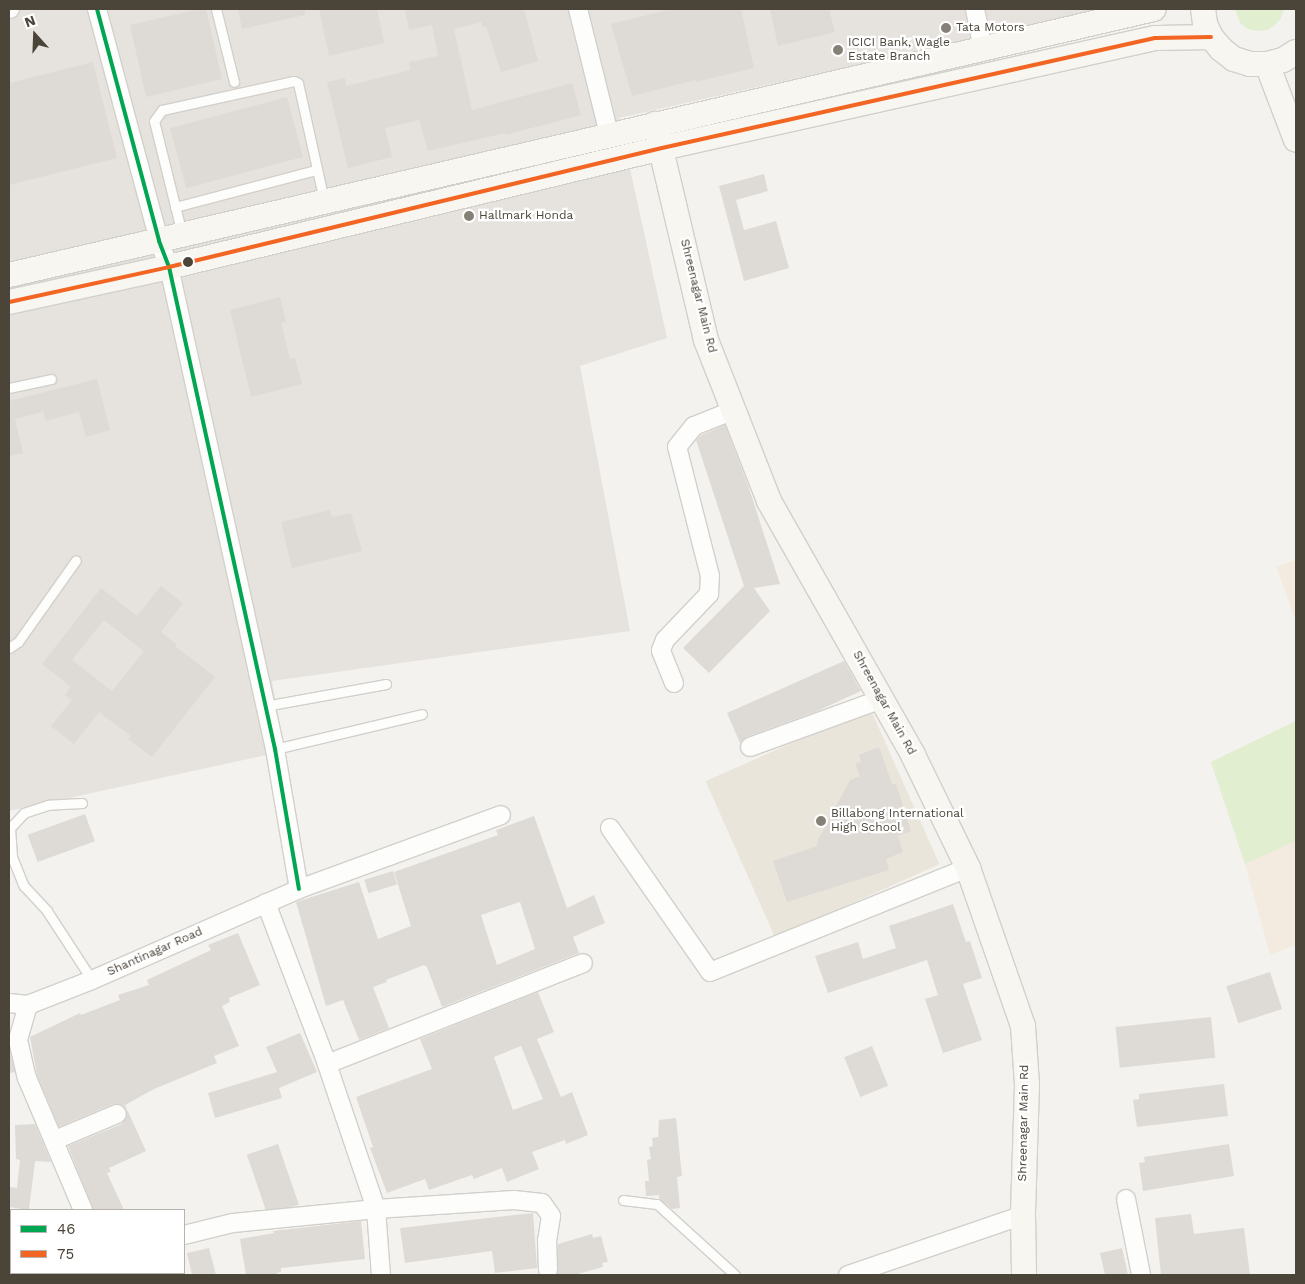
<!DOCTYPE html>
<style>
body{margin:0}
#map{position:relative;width:1305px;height:1284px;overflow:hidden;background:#f4f2ee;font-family:"Work Sans",sans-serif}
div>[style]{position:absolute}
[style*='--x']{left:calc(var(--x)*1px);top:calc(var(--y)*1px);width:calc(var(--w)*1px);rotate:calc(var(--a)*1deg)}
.commercial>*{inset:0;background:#f3ebdf}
.industrial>*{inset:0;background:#e6e2de}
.education>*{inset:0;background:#eae5da;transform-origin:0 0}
.green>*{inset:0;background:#e1eecf}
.building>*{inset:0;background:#dedbd6;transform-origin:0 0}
.roads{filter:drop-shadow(1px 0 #d2d0cb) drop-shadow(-1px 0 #d2d0cb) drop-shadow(0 1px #d2d0cb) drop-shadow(0 -1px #d2d0cb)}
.lane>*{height:9px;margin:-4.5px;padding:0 4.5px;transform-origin:4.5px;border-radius:4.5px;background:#fdfdfc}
.street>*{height:18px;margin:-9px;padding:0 9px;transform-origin:9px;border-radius:9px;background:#fdfdfc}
.secondary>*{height:24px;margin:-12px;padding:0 12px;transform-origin:12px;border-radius:12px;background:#f7f6f1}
.bus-1>*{height:4px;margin:-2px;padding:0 2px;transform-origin:2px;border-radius:2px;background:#00a651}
.bus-2>*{height:4px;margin:-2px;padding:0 2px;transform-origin:2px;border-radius:2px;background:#f26522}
.dots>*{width:14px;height:14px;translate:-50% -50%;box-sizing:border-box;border:2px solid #fff;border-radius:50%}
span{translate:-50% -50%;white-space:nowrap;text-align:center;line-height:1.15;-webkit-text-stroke:4.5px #fff;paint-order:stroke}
.poi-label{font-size:12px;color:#4b4439}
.left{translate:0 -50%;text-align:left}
.street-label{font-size:12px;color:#4b4439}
.frame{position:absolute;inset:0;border:10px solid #4b4439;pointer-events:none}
.legend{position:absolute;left:10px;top:1209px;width:175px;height:65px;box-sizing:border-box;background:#fff;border:1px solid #b7b4b0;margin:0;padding:6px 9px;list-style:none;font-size:15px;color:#4b4439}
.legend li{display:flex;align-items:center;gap:10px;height:25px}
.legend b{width:25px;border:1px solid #b7b4b0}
.north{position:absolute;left:10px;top:10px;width:50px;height:50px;-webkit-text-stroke:4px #fff;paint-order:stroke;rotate:340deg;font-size:14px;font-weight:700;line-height:20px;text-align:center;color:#4b4439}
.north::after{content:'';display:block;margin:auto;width:18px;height:22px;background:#4b4439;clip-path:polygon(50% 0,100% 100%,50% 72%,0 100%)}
</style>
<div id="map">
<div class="commercial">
<i style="clip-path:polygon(1296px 560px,1296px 622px,1276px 566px)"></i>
<i style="clip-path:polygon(1296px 721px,1296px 945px,1270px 955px,1245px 864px,1211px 762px)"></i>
</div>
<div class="industrial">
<i style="clip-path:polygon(9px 9px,1106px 9px,619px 118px,667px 338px,580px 366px,630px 631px,272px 681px,285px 751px,9px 811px)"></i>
</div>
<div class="education">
<i style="left:870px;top:708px;width:171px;height:180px;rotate:66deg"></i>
</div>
<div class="green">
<i style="clip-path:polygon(1235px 9px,1284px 9px,1281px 18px,1275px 25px,1267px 30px,1257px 31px,1248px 29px,1240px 23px)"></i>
<i style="clip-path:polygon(1296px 721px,1296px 841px,1245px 864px,1211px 762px)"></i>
</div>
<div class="building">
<i style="clip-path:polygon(200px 9px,206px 9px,222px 79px,146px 97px,130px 25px)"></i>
<i style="clip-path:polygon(238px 9px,305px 9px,305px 15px,242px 29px)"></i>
<i style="clip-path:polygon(319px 9px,377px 9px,384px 43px,329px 56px)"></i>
<i style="clip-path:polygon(405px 9px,524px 9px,538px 61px,501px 72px,486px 26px,482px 27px,482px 22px,454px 29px,472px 110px,572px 83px,581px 115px,505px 135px,505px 133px,428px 151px,419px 120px,385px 128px,392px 157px,348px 168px,327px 82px,345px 78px,346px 86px,410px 70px,409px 62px,438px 56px,432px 25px,409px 30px)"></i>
<i style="clip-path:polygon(672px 9px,741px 9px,754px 68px,696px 82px,695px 80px,632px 96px,611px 24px)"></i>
<i style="clip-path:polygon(770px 9px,829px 9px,835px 32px,778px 46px)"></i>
<i style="clip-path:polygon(93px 62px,117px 158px,9px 185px,9px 83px)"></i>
<i style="left:287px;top:97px;width:62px;height:121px;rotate:75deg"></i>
<i style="clip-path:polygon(764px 174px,768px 191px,736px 200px,744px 230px,776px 221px,789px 268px,744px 281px,719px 186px)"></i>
<i style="clip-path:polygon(280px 297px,286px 321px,281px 323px,290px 359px,295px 358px,302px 384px,251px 397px,230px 310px)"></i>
<i style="clip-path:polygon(97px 379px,110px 430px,86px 437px,79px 412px,46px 421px,43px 412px,15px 419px,23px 453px,9px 456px,9px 401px)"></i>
<i style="clip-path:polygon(725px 425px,748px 485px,780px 584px,754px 588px,770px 611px,709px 673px,683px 648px,744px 586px,696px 440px,701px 435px)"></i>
<i style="clip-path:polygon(330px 510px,332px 517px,351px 513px,362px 551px,292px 568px,281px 522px)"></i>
<i style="clip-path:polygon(evenodd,161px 586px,183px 603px,161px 632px,176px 644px,175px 646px,215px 677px,152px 757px,128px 739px,131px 736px,99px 712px,74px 744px,51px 726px,72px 700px,65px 695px,71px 687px,42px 664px,101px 588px,137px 616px,161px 586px,104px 620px,144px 651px,112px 691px,72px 660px,104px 620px)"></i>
<i style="clip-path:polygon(844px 661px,861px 691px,815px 712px,746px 737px,740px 743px,727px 713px)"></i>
<i style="clip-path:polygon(879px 747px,892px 784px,896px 784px,911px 831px,898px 836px,903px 852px,886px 859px,889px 870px,787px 902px,773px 861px,817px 846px,818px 840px,850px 780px,860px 776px,855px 764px,861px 762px,859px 755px)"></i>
<i style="left:85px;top:814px;width:29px;height:61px;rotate:70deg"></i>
<i style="clip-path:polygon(evenodd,534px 816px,567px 908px,594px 895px,605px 923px,573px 937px,579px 953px,442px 1007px,427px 967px,424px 965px,386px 980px,387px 982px,373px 987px,389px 1028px,359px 1040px,343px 1000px,326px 1006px,296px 902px,359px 882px,378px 939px,411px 926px,394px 872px,498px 835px,496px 830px,534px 816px,520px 902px,535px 949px,497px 965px,481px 915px,520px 902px)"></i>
<i style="left:393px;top:871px;width:14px;height:30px;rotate:73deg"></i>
<i style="clip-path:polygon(953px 904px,966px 942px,970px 941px,982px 978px,963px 984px,982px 1040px,943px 1053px,925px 999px,938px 995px,927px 960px,828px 993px,815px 956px,858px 942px,863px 959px,896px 948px,889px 926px)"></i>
<i style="clip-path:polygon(238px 933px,260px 985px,229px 998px,230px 1002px,222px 1006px,239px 1046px,214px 1056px,217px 1063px,154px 1089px,125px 1105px,146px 1151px,109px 1168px,111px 1172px,107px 1173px,124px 1210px,93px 1210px,68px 1146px,122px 1124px,127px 1116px,127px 1110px,123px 1105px,113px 1104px,59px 1127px,37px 1075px,30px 1037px,80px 1013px,81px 1015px,120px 1000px,118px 995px,149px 985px,147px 980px,211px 950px,208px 945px)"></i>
<i style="left:1270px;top:972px;width:39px;height:46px;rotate:72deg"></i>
<i style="clip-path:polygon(evenodd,538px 992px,554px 1032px,537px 1039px,561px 1097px,572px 1092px,588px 1135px,566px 1144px,565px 1140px,532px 1152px,539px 1169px,507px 1182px,502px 1168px,474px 1179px,472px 1175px,429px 1190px,425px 1179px,387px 1193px,370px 1148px,373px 1147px,356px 1097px,432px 1069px,420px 1039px,538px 992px,521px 1046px,543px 1099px,513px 1110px,494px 1057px,521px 1046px)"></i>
<i style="left:1211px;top:1017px;width:41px;height:96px;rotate:84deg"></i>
<i style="clip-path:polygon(300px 1033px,317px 1072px,279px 1088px,282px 1098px,215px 1118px,208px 1093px,277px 1072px,266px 1047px)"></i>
<i style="left:872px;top:1046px;width:43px;height:30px;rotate:68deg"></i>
<i style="clip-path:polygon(9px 1047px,15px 1072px,9px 1073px)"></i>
<i style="clip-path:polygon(1224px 1084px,1228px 1116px,1137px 1127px,1133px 1100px,1139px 1099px,1139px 1094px)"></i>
<i style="clip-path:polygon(676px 1118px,682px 1176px,677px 1177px,680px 1208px,672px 1209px,659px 1198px,659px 1195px,646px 1196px,645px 1181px,649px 1181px,647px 1160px,651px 1159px,649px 1147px,653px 1146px,652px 1138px,658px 1137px,659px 1120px)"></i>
<i style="clip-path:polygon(35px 1124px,51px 1162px,35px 1161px,29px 1210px,9px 1207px,9px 1187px,17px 1188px,20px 1160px,16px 1159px,15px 1125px)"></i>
<i style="left:278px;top:1144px;width:64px;height:33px;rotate:71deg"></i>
<i style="clip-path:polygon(1229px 1144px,1234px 1176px,1143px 1191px,1139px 1163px,1145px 1162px,1144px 1157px)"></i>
<i style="clip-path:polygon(533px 1213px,537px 1268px,495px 1273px,492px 1251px,405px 1263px,400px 1228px)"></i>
<i style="clip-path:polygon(1191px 1214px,1194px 1234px,1244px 1228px,1250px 1275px,1161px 1275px,1155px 1218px)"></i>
<i style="clip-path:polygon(361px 1221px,365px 1259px,281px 1268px,281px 1272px,277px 1273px,277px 1275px,246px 1275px,240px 1239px,274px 1233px,273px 1231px)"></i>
<i style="clip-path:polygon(592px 1234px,593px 1238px,601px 1236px,608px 1262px,602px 1263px,603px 1267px,574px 1275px,557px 1275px,558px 1244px)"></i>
<i style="clip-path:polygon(209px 1248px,216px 1275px,192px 1275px,187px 1253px)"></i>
<i style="clip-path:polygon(1122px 1248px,1128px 1275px,1105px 1275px,1100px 1253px)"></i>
</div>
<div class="roads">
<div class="lane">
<i style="--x:216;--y:9;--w:75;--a:76.1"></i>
<i style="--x:175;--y:207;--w:146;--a:-14.7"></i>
<i style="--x:182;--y:234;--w:116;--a:-103.9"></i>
<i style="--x:154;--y:121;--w:14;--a:-54"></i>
<i style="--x:162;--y:110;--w:135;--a:-12.4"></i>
<i style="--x:294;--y:81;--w:4;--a:27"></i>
<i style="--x:298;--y:83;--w:120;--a:77.5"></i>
<i style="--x:9;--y:388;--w:43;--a:-12.1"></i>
<i style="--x:9;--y:648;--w:11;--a:-34"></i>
<i style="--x:18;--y:642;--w:100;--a:-54.7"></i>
<i style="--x:265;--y:706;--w:123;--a:-10.3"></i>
<i style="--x:275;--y:749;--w:151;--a:-13.4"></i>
<i style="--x:82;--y:803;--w:34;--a:177"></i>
<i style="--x:48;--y:805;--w:25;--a:162"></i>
<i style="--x:24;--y:813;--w:21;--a:133"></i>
<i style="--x:10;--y:828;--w:29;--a:86"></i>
<i style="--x:12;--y:857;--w:31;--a:68"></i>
<i style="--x:24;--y:886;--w:34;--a:47"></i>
<i style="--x:47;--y:911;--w:82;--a:56.9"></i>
<i style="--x:623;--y:1200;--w:34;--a:7"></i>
<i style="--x:657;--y:1204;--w:105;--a:42.3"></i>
</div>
<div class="street">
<i style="--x:9;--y:9;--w:1;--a:0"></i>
<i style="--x:97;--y:9;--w:240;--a:75"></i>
<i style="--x:159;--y:241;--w:28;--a:69"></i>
<i style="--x:169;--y:267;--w:494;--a:77.6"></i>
<i style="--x:275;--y:749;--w:142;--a:80.3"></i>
<i style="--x:578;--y:9;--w:129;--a:76.1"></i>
<i style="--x:975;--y:9;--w:41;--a:78.7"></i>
<i style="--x:674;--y:683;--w:35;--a:-112"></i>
<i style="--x:661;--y:650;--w:11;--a:-68"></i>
<i style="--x:665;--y:640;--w:64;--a:-46.3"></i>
<i style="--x:709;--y:594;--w:18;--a:-87"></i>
<i style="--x:710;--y:576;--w:133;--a:-104.3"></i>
<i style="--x:677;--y:447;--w:27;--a:-51"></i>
<i style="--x:694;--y:426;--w:43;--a:-21.8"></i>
<i style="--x:750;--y:747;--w:140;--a:-20"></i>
<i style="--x:610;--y:828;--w:175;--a:55.2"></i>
<i style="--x:710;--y:972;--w:278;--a:-22"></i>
<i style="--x:266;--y:903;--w:172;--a:69.2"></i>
<i style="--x:327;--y:1064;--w:153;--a:71.3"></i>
<i style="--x:376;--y:1209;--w:66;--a:85.7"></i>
<i style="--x:9;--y:1003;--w:19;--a:6"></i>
<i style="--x:28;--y:1005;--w:69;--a:-21.3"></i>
<i style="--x:92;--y:980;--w:226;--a:-23.7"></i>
<i style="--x:299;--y:889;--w:215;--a:-20.1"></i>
<i style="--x:28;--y:1005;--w:36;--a:106"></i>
<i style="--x:18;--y:1040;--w:39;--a:77"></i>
<i style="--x:27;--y:1078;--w:143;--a:67"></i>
<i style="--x:327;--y:1064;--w:275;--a:-21.5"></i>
<i style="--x:55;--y:1140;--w:67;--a:-22.8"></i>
<i style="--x:1126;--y:1199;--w:77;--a:78.8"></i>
<i style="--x:184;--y:1235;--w:50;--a:-13.8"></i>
<i style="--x:233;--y:1223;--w:144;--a:-5.6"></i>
<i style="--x:376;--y:1209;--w:138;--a:-3.7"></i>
<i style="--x:514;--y:1200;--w:28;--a:6"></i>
<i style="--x:542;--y:1203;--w:16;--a:55"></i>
<i style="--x:551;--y:1216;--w:25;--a:99"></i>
<i style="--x:547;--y:1241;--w:29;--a:88"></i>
<i style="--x:848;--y:1275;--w:185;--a:-18.9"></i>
</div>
<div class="secondary">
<i style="--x:1203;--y:9;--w:15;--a:82"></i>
<i style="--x:1205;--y:24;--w:14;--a:65"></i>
<i style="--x:1211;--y:37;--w:16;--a:50"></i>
<i style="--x:1221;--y:49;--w:16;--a:38"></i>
<i style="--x:1234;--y:59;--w:17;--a:17"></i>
<i style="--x:1250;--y:64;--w:17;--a:0"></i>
<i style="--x:1267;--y:64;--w:16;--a:-14"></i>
<i style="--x:1283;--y:60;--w:15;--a:-32"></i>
<i style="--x:1267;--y:64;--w:81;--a:69.1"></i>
<i style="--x:655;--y:124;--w:222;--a:76.7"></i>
<i style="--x:706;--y:340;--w:173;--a:68.6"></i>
<i style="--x:769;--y:501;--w:292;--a:60.4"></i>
<i style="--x:913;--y:755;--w:126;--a:64"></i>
<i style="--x:968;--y:868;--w:167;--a:70.8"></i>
<i style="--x:1023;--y:1026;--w:59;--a:86.1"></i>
<i style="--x:1027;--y:1085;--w:130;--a:91.8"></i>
<i style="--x:1023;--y:1215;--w:60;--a:89"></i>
<i style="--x:9;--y:275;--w:1175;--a:-13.08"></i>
<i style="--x:9;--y:302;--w:164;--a:-12.3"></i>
<i style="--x:169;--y:267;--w:507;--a:-13.57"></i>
<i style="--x:662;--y:148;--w:505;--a:-12.58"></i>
<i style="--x:1155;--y:38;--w:56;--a:-1"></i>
</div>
</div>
<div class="bus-1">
<i style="--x:97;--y:9;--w:240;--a:75"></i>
<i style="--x:159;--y:241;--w:28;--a:69"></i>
<i style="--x:169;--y:267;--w:494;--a:77.6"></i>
<i style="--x:275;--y:749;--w:142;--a:80.3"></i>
</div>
<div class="bus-2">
<i style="--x:9;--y:302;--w:164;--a:-12.3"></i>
<i style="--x:169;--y:267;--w:507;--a:-13.57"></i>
<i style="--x:662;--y:148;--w:505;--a:-12.58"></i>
<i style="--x:1155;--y:38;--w:56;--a:-1"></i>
</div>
<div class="dots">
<i style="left:946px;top:28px;background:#868178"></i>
<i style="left:838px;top:50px;background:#868178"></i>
<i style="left:469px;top:216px;background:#868178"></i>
<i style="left:188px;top:262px;background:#4b4439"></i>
<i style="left:821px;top:821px;background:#868178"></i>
</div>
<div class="poi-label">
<span class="left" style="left:956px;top:28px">Tata Motors</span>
<span class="left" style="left:848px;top:50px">ICICI Bank, Wagle<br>Estate Branch</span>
<span class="left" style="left:479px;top:216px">Hallmark Honda</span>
<span class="left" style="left:831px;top:821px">Billabong International<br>High School</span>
</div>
<div class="street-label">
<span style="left:698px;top:296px;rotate:76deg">Shreenagar Main Rd</span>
<span style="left:884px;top:703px;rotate:61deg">Shreenagar Main Rd</span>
<span style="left:155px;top:952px;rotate:-24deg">Shantinagar Road</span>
<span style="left:1024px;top:1123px;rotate:-89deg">Shreenagar Main Rd</span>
</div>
<div class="frame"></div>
<ul class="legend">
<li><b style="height:6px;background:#00a651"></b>46</li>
<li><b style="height:6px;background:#f26522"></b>75</li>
</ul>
<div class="north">N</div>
</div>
